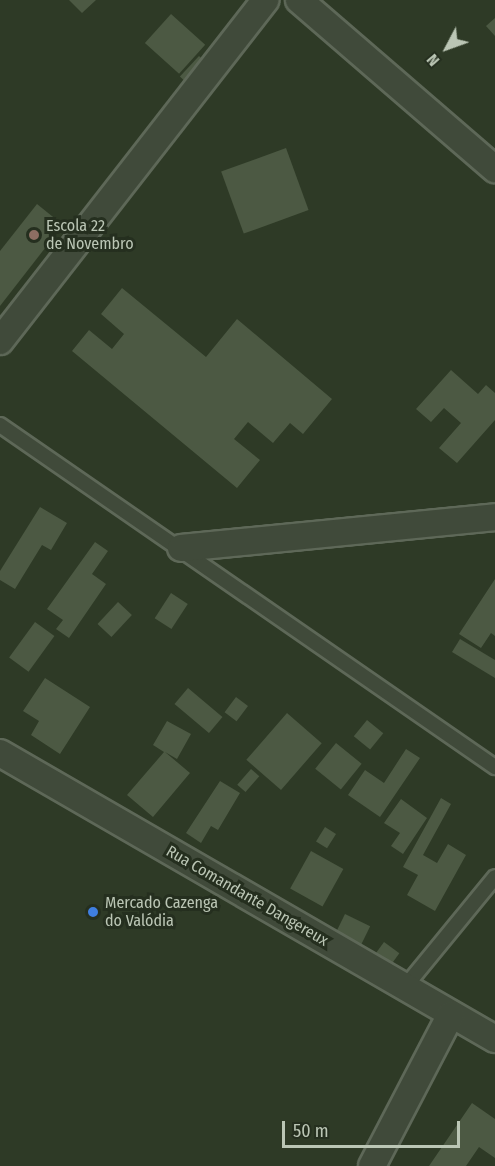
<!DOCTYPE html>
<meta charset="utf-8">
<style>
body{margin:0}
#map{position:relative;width:495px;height:1166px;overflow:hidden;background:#2e3a26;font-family:"Fira Sans Condensed",sans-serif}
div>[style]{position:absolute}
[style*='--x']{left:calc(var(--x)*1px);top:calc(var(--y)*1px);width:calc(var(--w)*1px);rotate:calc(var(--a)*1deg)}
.building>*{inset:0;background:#4c5943;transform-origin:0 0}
.roads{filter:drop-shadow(2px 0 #5e6858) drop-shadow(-2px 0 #5e6858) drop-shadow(0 2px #5e6858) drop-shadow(0 -2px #5e6858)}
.service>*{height:14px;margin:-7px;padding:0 7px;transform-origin:7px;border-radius:7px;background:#404a3a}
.minor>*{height:26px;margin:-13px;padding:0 13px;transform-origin:13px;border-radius:13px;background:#404a3a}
.dots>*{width:16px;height:16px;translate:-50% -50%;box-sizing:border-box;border:3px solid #252f1f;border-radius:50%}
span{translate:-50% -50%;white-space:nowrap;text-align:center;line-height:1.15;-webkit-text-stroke:6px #252f1f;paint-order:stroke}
.poi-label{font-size:16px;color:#bbc6b5}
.left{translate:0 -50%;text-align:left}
.street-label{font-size:16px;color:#bbc6b5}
.north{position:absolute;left:417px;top:18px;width:60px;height:60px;-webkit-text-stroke:4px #252f1f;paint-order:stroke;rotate:229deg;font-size:16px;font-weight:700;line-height:24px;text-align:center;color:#bbc6b5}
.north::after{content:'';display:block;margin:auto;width:21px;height:27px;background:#bbc6b5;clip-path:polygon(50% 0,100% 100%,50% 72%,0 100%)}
.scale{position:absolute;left:282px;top:1121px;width:178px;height:27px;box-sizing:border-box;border:3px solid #bbc6b5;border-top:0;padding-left:8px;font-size:18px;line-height:21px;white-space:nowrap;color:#bbc6b5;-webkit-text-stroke:4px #252f1f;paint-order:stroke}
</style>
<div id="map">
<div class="building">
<i style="clip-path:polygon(69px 0,96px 0,82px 13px)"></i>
<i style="left:171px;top:14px;width:46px;height:39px;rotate:42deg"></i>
<i style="clip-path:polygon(495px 18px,495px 36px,486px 26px)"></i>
<i style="left:199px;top:56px;width:16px;height:28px;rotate:43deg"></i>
<i style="left:286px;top:148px;width:66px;height:69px;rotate:70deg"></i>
<i style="clip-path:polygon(37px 204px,63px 225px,0 306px,0 251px)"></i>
<i style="clip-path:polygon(122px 288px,206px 357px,237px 319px,332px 399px,303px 434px,290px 423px,273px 443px,248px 422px,234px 439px,260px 460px,237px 488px,72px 351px,89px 330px,112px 349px,124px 334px,101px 314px)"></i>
<i style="clip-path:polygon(451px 370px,478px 394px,486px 385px,495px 393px,495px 420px,457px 463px,439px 448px,461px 423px,444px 408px,431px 422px,416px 409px)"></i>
<i style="clip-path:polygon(40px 507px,67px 523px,51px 550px,42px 545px,15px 589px,0 580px,0 571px)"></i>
<i style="clip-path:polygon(95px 542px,108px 551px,92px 574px,106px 584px,69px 638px,56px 629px,63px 620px,47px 609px)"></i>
<i style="clip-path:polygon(495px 579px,495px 636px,491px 633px,481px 648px,459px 634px)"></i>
<i style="left:171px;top:593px;width:20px;height:30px;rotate:33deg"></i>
<i style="left:118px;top:602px;width:19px;height:30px;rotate:43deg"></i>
<i style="left:35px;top:622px;width:24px;height:44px;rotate:36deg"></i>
<i style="clip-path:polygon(460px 639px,495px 660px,495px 678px,452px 652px)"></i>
<i style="clip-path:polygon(45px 678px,90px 707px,60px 754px,31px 735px,39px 721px,23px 711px)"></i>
<i style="left:188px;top:688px;width:45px;height:21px;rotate:40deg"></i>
<i style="left:236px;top:697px;width:15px;height:19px;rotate:37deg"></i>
<i style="left:287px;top:713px;width:46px;height:62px;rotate:41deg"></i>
<i style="left:367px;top:720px;width:21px;height:21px;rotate:39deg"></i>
<i style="clip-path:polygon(167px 721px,191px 734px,177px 759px,165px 752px,190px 773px,153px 817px,127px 795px,164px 752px,153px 745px)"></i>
<i style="left:336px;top:743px;width:33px;height:33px;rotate:39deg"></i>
<i style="clip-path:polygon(406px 749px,420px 758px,380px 817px,348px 795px,365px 770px,384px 783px)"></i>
<i style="left:251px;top:769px;width:11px;height:21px;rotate:41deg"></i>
<i style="clip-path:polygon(220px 781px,240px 793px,218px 830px,211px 826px,201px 843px,186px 833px)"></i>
<i style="clip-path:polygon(441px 798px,451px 804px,423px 855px,437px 863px,448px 844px,466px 855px,435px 911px,407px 895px,418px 875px,403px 867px)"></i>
<i style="clip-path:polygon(401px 799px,427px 818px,403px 854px,391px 846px,400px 833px,384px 823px)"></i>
<i style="left:325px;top:827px;width:13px;height:17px;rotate:32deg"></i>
<i style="left:311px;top:851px;width:37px;height:43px;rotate:29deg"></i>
<i style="left:345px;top:914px;width:28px;height:24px;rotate:26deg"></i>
<i style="left:384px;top:942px;width:19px;height:17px;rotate:36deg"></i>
<i style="clip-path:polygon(472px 1103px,495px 1119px,495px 1158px,479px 1147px,466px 1166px,429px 1166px)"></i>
</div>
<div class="roads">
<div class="service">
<i style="--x:0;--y:425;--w:602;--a:34.64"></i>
<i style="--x:405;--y:987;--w:142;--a:-50.7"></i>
</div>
<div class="minor">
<i style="--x:299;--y:0;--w:259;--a:40.8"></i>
<i style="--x:0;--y:341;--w:432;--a:-52.1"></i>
<i style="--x:181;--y:548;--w:316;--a:-5.6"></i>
<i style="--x:0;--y:753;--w:572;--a:30.02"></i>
<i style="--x:372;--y:1166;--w:171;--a:-62.5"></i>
</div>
</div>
<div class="dots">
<i style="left:34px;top:235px;background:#8d6e63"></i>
<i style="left:93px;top:912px;background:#3f7fe0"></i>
</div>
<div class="poi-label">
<span class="left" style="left:46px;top:235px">Escola 22<br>de Novembro</span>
<span class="left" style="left:105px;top:912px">Mercado Cazenga<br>do Valódia</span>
</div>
<div class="street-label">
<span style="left:247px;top:896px;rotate:30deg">Rua Comandante Dangereux</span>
</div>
<div class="north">N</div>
<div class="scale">50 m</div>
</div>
